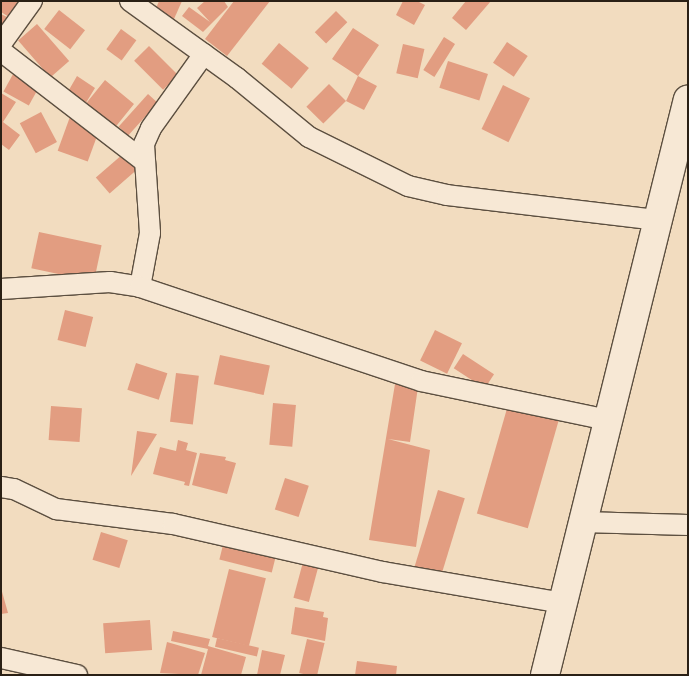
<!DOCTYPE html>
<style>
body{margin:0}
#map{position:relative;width:689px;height:676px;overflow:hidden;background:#f2dcbf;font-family:"IM FELL Great Primer",serif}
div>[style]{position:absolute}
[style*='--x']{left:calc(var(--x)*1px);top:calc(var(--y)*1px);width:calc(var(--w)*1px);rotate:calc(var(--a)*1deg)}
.building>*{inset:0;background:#e29d81;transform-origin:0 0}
.roads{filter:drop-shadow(1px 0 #5c4f40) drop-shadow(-1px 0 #5c4f40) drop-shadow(0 1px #5c4f40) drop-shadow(0 -1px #5c4f40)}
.street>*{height:20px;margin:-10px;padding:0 10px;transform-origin:10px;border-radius:10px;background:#f7e8d5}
.secondary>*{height:28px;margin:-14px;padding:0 14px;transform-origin:14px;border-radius:14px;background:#f7e8d5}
span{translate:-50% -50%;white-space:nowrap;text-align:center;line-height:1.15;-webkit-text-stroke:4px #f7e8d5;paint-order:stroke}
.frame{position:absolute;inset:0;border:2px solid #2a2015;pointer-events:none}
</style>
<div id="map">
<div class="building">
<i style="clip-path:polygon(1px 1px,20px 1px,9px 17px,1px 12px)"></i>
<i style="clip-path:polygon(159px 1px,182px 1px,174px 19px,155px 11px)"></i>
<i style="clip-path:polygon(205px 1px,224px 1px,228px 7px,203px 32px,182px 16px,189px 7px,210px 22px,197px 8px)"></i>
<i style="clip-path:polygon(234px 1px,270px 1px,227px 56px,205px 39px)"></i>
<i style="clip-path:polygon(403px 1px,417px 1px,425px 5px,414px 25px,396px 15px)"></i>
<i style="clip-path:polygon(466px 1px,491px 1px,466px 30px,452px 18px)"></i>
<i style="left:59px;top:10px;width:33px;height:24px;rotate:38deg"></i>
<i style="left:336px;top:11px;width:16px;height:30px;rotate:45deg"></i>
<i style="clip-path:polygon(1px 14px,9px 18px,1px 32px)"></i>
<i style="left:37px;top:24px;width:49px;height:25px;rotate:49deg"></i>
<i style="clip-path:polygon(353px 28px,379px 45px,358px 76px,377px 86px,364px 110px,346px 101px,358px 76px,332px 59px)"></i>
<i style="left:121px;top:29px;width:19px;height:25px;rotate:36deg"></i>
<i style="left:444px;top:37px;width:13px;height:39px;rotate:32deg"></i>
<i style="left:507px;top:42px;width:25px;height:25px;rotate:34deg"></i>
<i style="left:279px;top:43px;width:39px;height:27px;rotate:40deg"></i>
<i style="left:403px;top:44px;width:22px;height:30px;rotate:13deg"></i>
<i style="left:149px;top:46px;width:41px;height:21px;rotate:45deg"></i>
<i style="left:448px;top:61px;width:42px;height:28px;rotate:18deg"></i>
<i style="left:17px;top:67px;width:29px;height:28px;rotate:29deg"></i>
<i style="clip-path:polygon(77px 76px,95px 88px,84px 106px,105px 80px,134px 104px,113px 130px,66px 95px)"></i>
<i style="left:329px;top:84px;width:24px;height:32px;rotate:45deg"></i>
<i style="left:503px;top:85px;width:30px;height:49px;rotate:26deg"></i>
<i style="clip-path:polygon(1px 93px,16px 102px,3px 122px,20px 135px,9px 150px,1px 144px)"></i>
<i style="left:148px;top:94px;width:13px;height:44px;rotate:42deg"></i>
<i style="left:41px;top:112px;width:34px;height:24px;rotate:62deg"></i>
<i style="left:71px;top:114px;width:32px;height:39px;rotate:20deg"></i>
<i style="left:123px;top:154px;width:21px;height:36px;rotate:49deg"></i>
<i style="left:39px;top:232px;width:64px;height:37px;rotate:12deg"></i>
<i style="left:65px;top:310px;width:29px;height:31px;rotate:14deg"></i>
<i style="left:435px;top:330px;width:30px;height:34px;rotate:26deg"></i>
<i style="left:463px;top:354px;width:37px;height:17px;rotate:33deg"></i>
<i style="left:220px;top:355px;width:51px;height:30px;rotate:12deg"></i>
<i style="left:136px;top:363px;width:33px;height:28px;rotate:18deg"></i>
<i style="left:176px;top:373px;width:23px;height:49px;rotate:7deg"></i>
<i style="clip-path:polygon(395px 384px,418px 387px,410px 442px,388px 439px,430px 450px,416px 547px,369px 540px)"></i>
<i style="left:273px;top:403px;width:23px;height:42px;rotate:5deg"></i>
<i style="left:508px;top:405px;width:53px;height:113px;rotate:16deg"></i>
<i style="left:51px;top:406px;width:31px;height:34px;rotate:4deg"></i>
<i style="clip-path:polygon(137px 431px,157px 434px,131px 476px)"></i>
<i style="clip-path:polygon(178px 440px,188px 443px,186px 450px,197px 453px,189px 486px,184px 485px,185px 482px,153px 474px,160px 447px,176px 451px)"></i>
<i style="clip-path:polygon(200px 453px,226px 457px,225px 460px,236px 463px,227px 494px,192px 485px)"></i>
<i style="left:285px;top:478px;width:25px;height:33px;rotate:18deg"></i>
<i style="left:438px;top:490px;width:28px;height:80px;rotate:17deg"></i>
<i style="left:101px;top:532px;width:28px;height:29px;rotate:17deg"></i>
<i style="left:223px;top:545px;width:54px;height:15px;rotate:14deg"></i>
<i style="left:303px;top:562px;width:16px;height:37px;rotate:15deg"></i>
<i style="left:229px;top:569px;width:38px;height:70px;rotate:14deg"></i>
<i style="clip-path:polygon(1px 588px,8px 613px,1px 614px)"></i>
<i style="clip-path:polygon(295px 607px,324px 612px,323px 617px,328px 618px,325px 641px,291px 634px)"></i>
<i style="left:150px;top:620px;width:30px;height:47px;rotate:86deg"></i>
<i style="clip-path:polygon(173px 631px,210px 639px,208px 646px,246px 657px,241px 675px,201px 675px,208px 649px,171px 641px)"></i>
<i style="left:217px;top:638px;width:43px;height:9px;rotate:13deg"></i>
<i style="left:307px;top:639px;width:18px;height:35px;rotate:13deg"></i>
<i style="clip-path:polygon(167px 642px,205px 653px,198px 675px,160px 673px)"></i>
<i style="clip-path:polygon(262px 650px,285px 655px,280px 675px,257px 675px)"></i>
<i style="clip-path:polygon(357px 661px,397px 666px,396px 675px,355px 675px)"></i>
</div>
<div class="roads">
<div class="street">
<i style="--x:130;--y:1;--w:132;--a:35.7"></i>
<i style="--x:237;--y:78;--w:93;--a:39.3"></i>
<i style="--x:309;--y:137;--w:110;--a:26.3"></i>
<i style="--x:408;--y:186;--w:40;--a:13"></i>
<i style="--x:447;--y:195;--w:211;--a:6.8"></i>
<i style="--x:1;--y:44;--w:53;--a:-54.2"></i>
<i style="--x:1;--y:51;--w:180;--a:37.6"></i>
<i style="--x:140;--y:287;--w:55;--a:-79.5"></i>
<i style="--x:150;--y:233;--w:89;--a:-93.9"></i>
<i style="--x:144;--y:144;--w:17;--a:-66"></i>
<i style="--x:151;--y:128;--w:91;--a:-54.4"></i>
<i style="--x:1;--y:289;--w:109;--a:-3.7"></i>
<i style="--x:110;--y:282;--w:30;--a:9"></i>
<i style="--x:140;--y:287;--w:296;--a:18.5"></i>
<i style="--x:421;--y:381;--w:190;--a:11.8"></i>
<i style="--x:1;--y:487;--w:13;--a:9"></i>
<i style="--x:14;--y:489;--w:47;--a:25.5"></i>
<i style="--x:56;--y:509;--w:118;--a:7.3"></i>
<i style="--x:173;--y:524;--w:215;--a:12.9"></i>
<i style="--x:383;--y:572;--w:182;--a:9.8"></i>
<i style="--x:582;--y:522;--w:106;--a:1.6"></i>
<i style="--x:1;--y:658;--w:78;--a:12.6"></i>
</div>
<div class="secondary">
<i style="--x:545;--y:675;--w:593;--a:-76.06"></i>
</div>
</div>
<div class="frame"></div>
</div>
